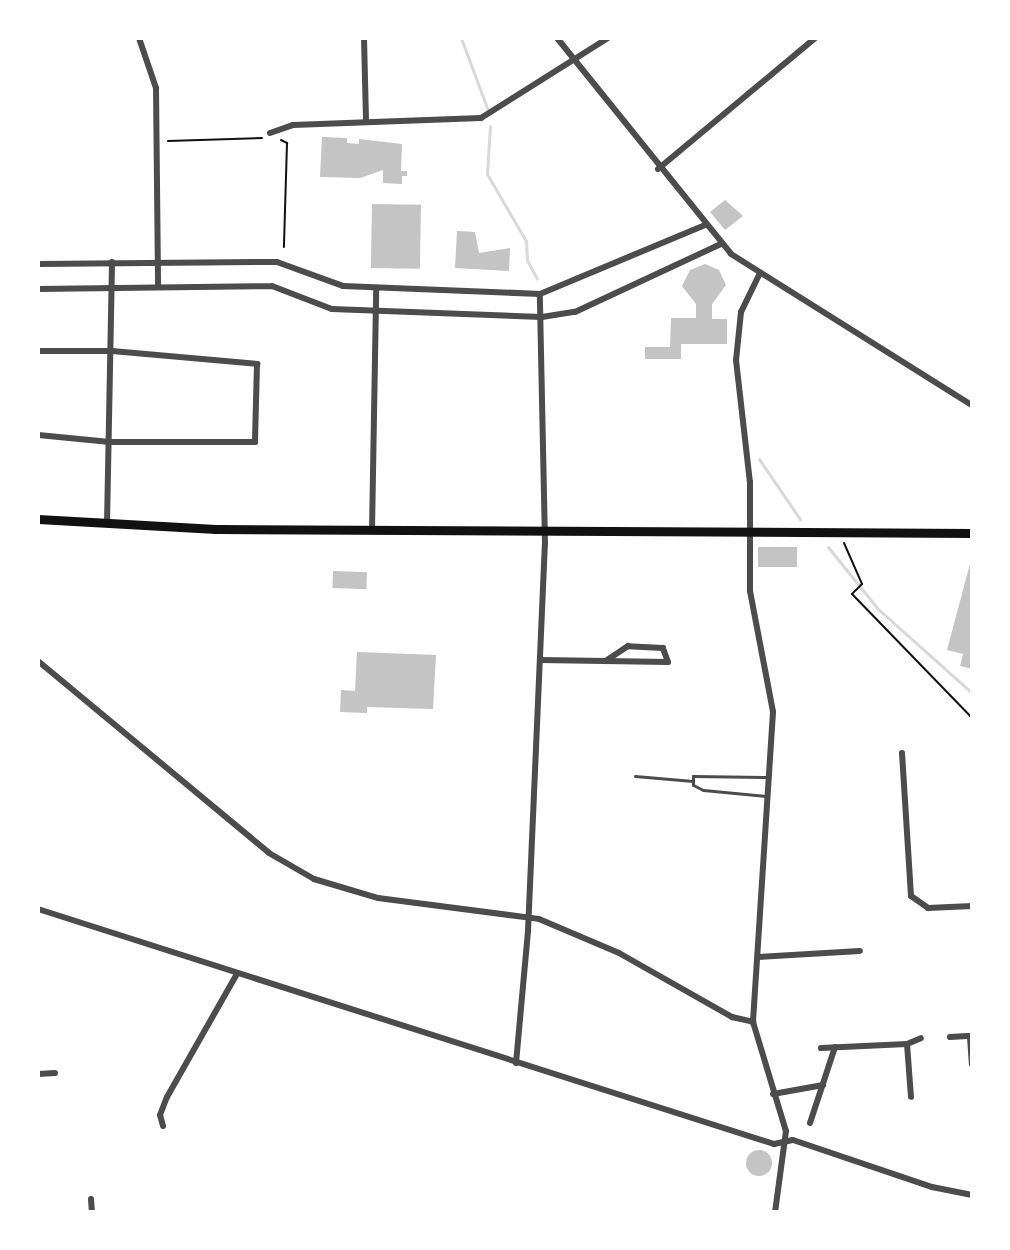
<!DOCTYPE html>
<style>
body{margin:0}
#map{position:relative;width:1010px;height:1250px;overflow:hidden;background:#fff;font-family:Poppins,sans-serif}
div>[style]{position:absolute}
[style*='--x']{left:calc(var(--x)*1px);top:calc(var(--y)*1px);width:calc(var(--w)*1px);rotate:calc(var(--a)*1deg)}
.stream>*{height:3px;margin:-1.5px;padding:0 1.5px;transform-origin:1.5px;border-radius:1.5px;background:#d9d9d9}
.building>*{inset:0;background:#c4c4c4;transform-origin:0 0}
.round{border-radius:50%}
.path>*{height:2px;margin:-1px;padding:0 1px;transform-origin:1px;border-radius:1px;background:#111}
.service>*{height:3px;margin:-1.5px;padding:0 1.5px;transform-origin:1.5px;border-radius:1.5px;background:#4c4c4c}
.minor>*{height:6px;margin:-3px;padding:0 3px;transform-origin:3px;border-radius:3px;background:#4c4c4c}
.secondary>*{height:9px;margin:-4.5px;padding:0 4.5px;transform-origin:4.5px;border-radius:4.5px;background:#111}
span{translate:-50% -50%;white-space:nowrap;text-align:center;line-height:1.15;-webkit-text-stroke:8px #fff;paint-order:stroke}
.frame{position:absolute;inset:0;border:40px solid #fff;pointer-events:none}
</style>
<div id="map">
<div class="stream">
<i style="--x:461;--y:38;--w:75;--a:69.6"></i>
<i style="--x:490;--y:126;--w:48;--a:93.6"></i>
<i style="--x:487;--y:174;--w:78;--a:59.8"></i>
<i style="--x:526;--y:241;--w:19;--a:87"></i>
<i style="--x:527;--y:260;--w:21;--a:62"></i>
<i style="--x:759;--y:459;--w:73;--a:55.7"></i>
<i style="--x:828;--y:547;--w:80;--a:51.1"></i>
<i style="--x:878;--y:609;--w:126;--a:41.8"></i>
</div>
<div class="building">
<i style="clip-path:polygon(322px 137px,347px 138px,347px 143px,359px 144px,359px 139px,402px 144px,401px 171px,407px 171px,407px 176px,402px 176px,402px 184px,383px 183px,383px 170px,360px 178px,320px 177px)"></i>
<i style="clip-path:polygon(725px 200px,743px 216px,725px 230px,710px 212px)"></i>
<i style="left:372px;top:204px;width:49px;height:64px;rotate:1deg"></i>
<i style="clip-path:polygon(457px 231px,475px 232px,479px 253px,510px 248px,509px 271px,455px 268px)"></i>
<i style="clip-path:polygon(705px 264px,719px 270px,726px 285px,712px 304px,712px 319px,727px 319px,727px 344px,681px 344px,681px 359px,645px 359px,645px 347px,670px 347px,671px 318px,696px 318px,696px 304px,682px 286px,690px 270px)"></i>
<i style="left:758px;top:547px;width:39px;height:20px"></i>
<i style="clip-path:polygon(971px 560px,972px 560px,972px 669px,960px 666px,963px 654px,947px 650px)"></i>
<i style="left:333px;top:571px;width:34px;height:17px;rotate:2deg"></i>
<i style="clip-path:polygon(357px 652px,436px 655px,433px 709px,367px 707px,367px 713px,340px 712px,341px 690px,355px 691px)"></i>
<i class="round" style="left:746px;top:1150px;width:26px;height:26px"></i>
</div>
<div class="path">
<i style="--x:281;--y:140;--w:7;--a:27"></i>
<i style="--x:287;--y:143;--w:104;--a:91.7"></i>
<i style="--x:168;--y:141;--w:94;--a:-1.8"></i>
<i style="--x:844;--y:543;--w:45;--a:66.3"></i>
<i style="--x:862;--y:584;--w:14;--a:135"></i>
<i style="--x:852;--y:594;--w:173;--a:45.9"></i>
</div>
<div class="service">
<i style="--x:635;--y:776;--w:58;--a:4.9"></i>
<i style="--x:766;--y:796;--w:63;--a:-174.6"></i>
<i style="--x:703;--y:790;--w:11;--a:-153"></i>
<i style="--x:693;--y:785;--w:9;--a:-90"></i>
<i style="--x:693;--y:776;--w:76;--a:0.8"></i>
</div>
<div class="minor">
<i style="--x:139;--y:38;--w:53;--a:71.2"></i>
<i style="--x:156;--y:88;--w:199;--a:89.4"></i>
<i style="--x:364;--y:38;--w:84;--a:88.6"></i>
<i style="--x:557;--y:38;--w:277;--a:51.1"></i>
<i style="--x:731;--y:254;--w:284;--a:32.1"></i>
<i style="--x:270;--y:133;--w:24;--a:-19"></i>
<i style="--x:293;--y:125;--w:188;--a:-2.1"></i>
<i style="--x:481;--y:118;--w:150;--a:-32.2"></i>
<i style="--x:658;--y:169;--w:204;--a:-39.8"></i>
<i style="--x:38;--y:264;--w:239;--a:-0.5"></i>
<i style="--x:277;--y:262;--w:70;--a:20"></i>
<i style="--x:343;--y:286;--w:197;--a:2.3"></i>
<i style="--x:540;--y:294;--w:179;--a:-22.7"></i>
<i style="--x:759;--y:275;--w:41;--a:115.9"></i>
<i style="--x:741;--y:312;--w:48;--a:95.9"></i>
<i style="--x:736;--y:360;--w:123;--a:83.5"></i>
<i style="--x:750;--y:482;--w:109;--a:90"></i>
<i style="--x:750;--y:591;--w:123;--a:79.2"></i>
<i style="--x:773;--y:712;--w:311;--a:93.7"></i>
<i style="--x:753;--y:1022;--w:114;--a:73.2"></i>
<i style="--x:786;--y:1131;--w:82;--a:97.7"></i>
<i style="--x:38;--y:289;--w:234;--a:-0.7"></i>
<i style="--x:272;--y:286;--w:64;--a:21"></i>
<i style="--x:332;--y:309;--w:210;--a:2.2"></i>
<i style="--x:542;--y:317;--w:33;--a:-9"></i>
<i style="--x:575;--y:312;--w:161;--a:-25"></i>
<i style="--x:38;--y:351;--w:74;--a:0"></i>
<i style="--x:112;--y:351;--w:146;--a:5.1"></i>
<i style="--x:257;--y:364;--w:78;--a:91.5"></i>
<i style="--x:255;--y:442;--w:145;--a:180"></i>
<i style="--x:110;--y:442;--w:72;--a:-174.4"></i>
<i style="--x:107;--y:524;--w:262;--a:-88.9"></i>
<i style="--x:372;--y:530;--w:241;--a:-89"></i>
<i style="--x:541;--y:660;--w:127;--a:0.9"></i>
<i style="--x:668;--y:662;--w:15;--a:-110"></i>
<i style="--x:663;--y:648;--w:35;--a:-177"></i>
<i style="--x:628;--y:646;--w:27;--a:146"></i>
<i style="--x:38;--y:661;--w:300;--a:39.7"></i>
<i style="--x:269;--y:853;--w:52;--a:30"></i>
<i style="--x:314;--y:879;--w:67;--a:16.5"></i>
<i style="--x:378;--y:898;--w:162;--a:7.4"></i>
<i style="--x:539;--y:919;--w:87;--a:23"></i>
<i style="--x:619;--y:953;--w:130;--a:29.5"></i>
<i style="--x:732;--y:1017;--w:22;--a:13"></i>
<i style="--x:902;--y:753;--w:143;--a:86.4"></i>
<i style="--x:911;--y:896;--w:21;--a:35"></i>
<i style="--x:928;--y:908;--w:44;--a:-2.6"></i>
<i style="--x:38;--y:909;--w:773;--a:17.71"></i>
<i style="--x:774;--y:1144;--w:19;--a:-12"></i>
<i style="--x:793;--y:1140;--w:147;--a:18.7"></i>
<i style="--x:932;--y:1187;--w:41;--a:11.3"></i>
<i style="--x:758;--y:957;--w:102;--a:-3.4"></i>
<i style="--x:950;--y:1037;--w:22;--a:-3"></i>
<i style="--x:970;--y:1037;--w:27;--a:86"></i>
<i style="--x:907;--y:1044;--w:53;--a:85.7"></i>
<i style="--x:821;--y:1048;--w:86;--a:-2.7"></i>
<i style="--x:907;--y:1044;--w:15;--a:-23"></i>
<i style="--x:516;--y:1063;--w:133;--a:-84.8"></i>
<i style="--x:528;--y:931;--w:388;--a:-87.5"></i>
<i style="--x:545;--y:543;--w:249;--a:-91.2"></i>
<i style="--x:38;--y:1074;--w:17;--a:-3"></i>
<i style="--x:773;--y:1094;--w:51;--a:-10.2"></i>
<i style="--x:810;--y:1123;--w:80;--a:-71.8"></i>
<i style="--x:163;--y:1126;--w:11;--a:-105"></i>
<i style="--x:160;--y:1115;--w:19;--a:-69"></i>
<i style="--x:167;--y:1097;--w:142;--a:-60.4"></i>
<i style="--x:91;--y:1199;--w:13;--a:86"></i>
</div>
<div class="secondary">
<i style="--x:38;--y:519;--w:178;--a:3.2"></i>
<i style="--x:216;--y:529;--w:756;--a:0.3"></i>
</div>
<div class="frame"></div>
</div>
